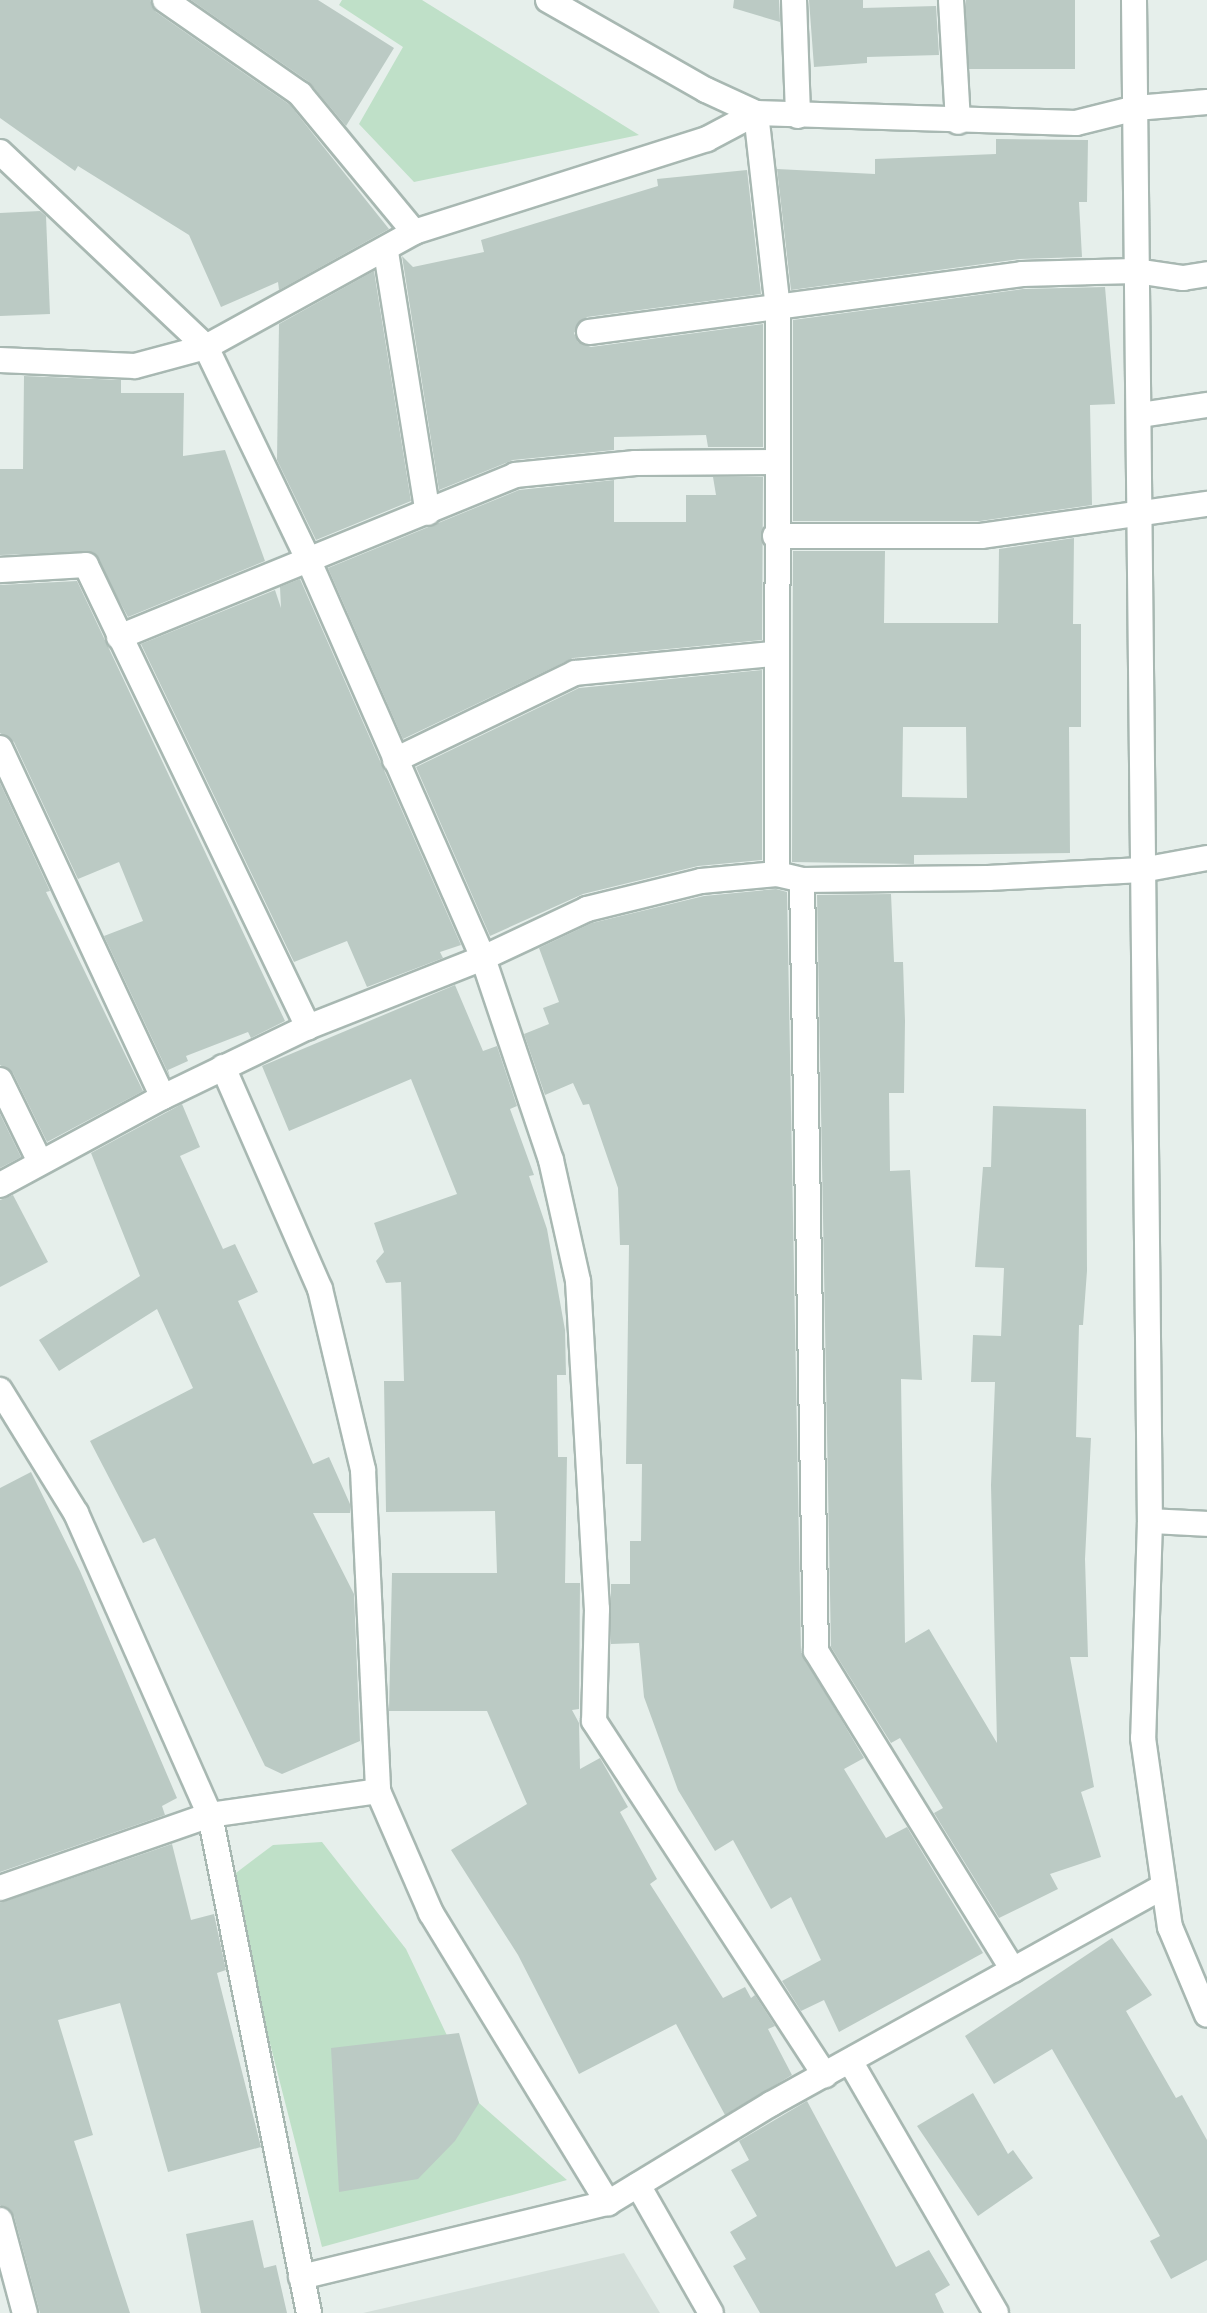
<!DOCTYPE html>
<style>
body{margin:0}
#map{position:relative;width:1207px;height:2313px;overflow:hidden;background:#e6efeb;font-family:"Work Sans",sans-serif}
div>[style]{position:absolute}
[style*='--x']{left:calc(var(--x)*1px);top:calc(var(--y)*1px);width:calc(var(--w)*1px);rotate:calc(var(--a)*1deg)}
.built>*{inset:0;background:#d4dfda}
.green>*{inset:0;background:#bfe0c8}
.building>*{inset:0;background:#bbcac4;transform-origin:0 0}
.roads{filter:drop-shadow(2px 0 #a8b8b2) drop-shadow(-2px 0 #a8b8b2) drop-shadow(0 2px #a8b8b2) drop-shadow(0 -2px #a8b8b2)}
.minor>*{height:24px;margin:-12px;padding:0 12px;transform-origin:12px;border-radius:12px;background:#fff}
.tertiary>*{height:24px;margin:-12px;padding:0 12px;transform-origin:12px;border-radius:12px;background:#fff}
.secondary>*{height:24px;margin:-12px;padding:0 12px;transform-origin:12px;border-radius:12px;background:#fff}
span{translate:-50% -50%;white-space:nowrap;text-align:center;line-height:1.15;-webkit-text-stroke:7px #f7fbf9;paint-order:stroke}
</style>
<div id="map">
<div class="built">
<i style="clip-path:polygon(624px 2253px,660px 2313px,363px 2313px)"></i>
</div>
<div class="green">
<i style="clip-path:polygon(342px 0,422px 0,639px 135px,414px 182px,359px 124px,403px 47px,339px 5px)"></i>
<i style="clip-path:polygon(322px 1842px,406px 1949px,479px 2103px,567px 2180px,322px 2247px,228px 1879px,273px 1845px)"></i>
</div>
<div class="building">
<i style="clip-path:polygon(0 0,150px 0,156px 12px,290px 105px,389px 229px,279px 290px,278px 282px,221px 307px,189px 235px,78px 166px,75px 171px,0 118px)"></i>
<i style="clip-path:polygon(191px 0,318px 0,394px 48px,346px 126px,309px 82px)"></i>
<i style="clip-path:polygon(734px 0,779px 0,780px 22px,733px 8px)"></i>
<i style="clip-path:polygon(809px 0,863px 0,863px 8px,936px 6px,939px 55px,867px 57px,867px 63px,814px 67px)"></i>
<i style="left:966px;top:0;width:109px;height:69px"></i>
<i style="clip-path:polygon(996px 139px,1088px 140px,1087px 202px,1079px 202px,1082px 257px,1020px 259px,791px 290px,777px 169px,875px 174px,875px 159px,996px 154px)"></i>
<i style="clip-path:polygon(747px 170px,761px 294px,587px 317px,574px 333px,578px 342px,591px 347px,763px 324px,763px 447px,708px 447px,706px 435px,614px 437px,614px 450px,513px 460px,439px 490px,402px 256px,413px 267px,484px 252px,481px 240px,658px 186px,657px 179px)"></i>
<i style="clip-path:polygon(40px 211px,46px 216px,50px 314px,0 316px,0 213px)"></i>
<i style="clip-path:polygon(374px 271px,411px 501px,316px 540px,277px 460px,279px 324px)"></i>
<i style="clip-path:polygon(1105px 287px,1115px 404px,1090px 405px,1092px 505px,980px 521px,793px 521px,793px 320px,1023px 289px)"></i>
<i style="clip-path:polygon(24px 376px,121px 380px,121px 393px,184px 393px,183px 456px,225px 450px,265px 561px,128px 617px,93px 552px,0 555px,0 469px,23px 469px)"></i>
<i style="clip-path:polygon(713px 477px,763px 477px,762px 640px,573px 658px,403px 739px,328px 568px,519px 490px,614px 480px,614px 522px,686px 522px,686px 495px,716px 495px)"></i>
<i style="clip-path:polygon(evenodd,1074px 538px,1073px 624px,1081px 624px,1081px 727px,1069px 727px,1070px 853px,914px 855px,914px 864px,792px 862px,793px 551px,885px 551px,884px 623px,998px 623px,999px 549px,1074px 538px,903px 727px,966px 727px,967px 798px,902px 797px,903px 727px)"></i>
<i style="clip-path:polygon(300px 579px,461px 945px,440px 952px,443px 958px,367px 987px,347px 941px,294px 962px,141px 644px,275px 590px,281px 608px,280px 587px)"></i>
<i style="clip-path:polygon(77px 581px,285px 1021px,251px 1038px,248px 1032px,186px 1056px,188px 1061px,168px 1070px,170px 1077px,104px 936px,143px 921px,119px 862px,78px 879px,14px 742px,0 733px,0 585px)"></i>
<i style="clip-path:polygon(762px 670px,762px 860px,698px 866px,583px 894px,490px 936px,416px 767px,579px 688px)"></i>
<i style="clip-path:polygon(0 783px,50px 891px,46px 892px,143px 1091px,47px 1142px,13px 1073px,0 1065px)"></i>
<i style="clip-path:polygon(776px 889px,787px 892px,801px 1652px,864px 1758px,844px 1769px,886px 1838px,907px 1827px,983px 1953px,839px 2032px,824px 2000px,801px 2011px,782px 1981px,821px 1960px,791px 1897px,771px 1909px,733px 1840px,715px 1851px,678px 1790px,644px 1697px,639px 1643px,611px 1644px,611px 1584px,630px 1584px,630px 1541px,641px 1541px,642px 1464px,626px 1464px,629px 1245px,620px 1245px,618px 1188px,589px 1104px,583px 1105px,573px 1083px,545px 1095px,524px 1034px,549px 1024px,543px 1008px,559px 1002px,539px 948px,592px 923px,704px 896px)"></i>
<i style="clip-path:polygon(891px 894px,894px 962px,903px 962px,905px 1021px,904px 1093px,889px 1093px,890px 1171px,910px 1170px,922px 1380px,901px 1379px,905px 1643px,929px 1629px,997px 1743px,991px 1485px,995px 1382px,971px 1382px,973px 1335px,1001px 1336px,1004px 1268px,975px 1267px,983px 1167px,991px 1167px,993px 1106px,1086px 1109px,1087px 1271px,1083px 1325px,1079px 1325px,1076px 1437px,1091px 1438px,1085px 1559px,1088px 1657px,1070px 1657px,1094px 1787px,1081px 1792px,1101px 1857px,1050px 1874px,1058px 1889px,999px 1918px,934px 1813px,943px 1808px,900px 1738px,891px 1743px,831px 1647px,817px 895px)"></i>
<i style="clip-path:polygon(455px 985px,483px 1051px,497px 1046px,517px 1106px,510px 1109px,534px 1175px,529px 1176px,547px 1229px,565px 1330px,566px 1375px,557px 1375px,558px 1457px,567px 1457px,565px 1583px,580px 1583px,579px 1709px,572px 1710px,579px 1723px,580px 1769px,600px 1758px,628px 1807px,620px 1812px,657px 1879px,650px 1884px,723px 1998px,745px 1987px,751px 1998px,755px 1995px,775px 2026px,768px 2029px,792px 2075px,725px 2115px,676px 2024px,579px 2074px,518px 1955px,451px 1850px,527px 1804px,487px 1711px,389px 1711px,392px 1573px,497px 1573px,495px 1511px,386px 1512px,384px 1381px,404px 1381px,401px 1282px,386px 1283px,376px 1261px,384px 1252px,374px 1223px,457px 1194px,411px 1079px,289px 1131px,262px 1066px)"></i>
<i style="clip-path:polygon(182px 1104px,200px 1147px,180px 1156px,223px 1249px,235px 1244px,258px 1292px,238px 1301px,313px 1464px,329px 1457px,350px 1504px,350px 1513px,313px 1513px,354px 1594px,360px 1741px,282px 1774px,265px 1766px,155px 1538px,143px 1543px,90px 1441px,193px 1388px,157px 1309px,59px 1371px,39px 1340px,140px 1276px,91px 1153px)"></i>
<i style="clip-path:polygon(0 1114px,21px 1157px,0 1168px)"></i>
<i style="clip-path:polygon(13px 1195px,48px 1262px,0 1287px,0 1200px)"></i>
<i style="clip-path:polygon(31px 1472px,80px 1571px,177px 1798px,162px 1806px,165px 1815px,0 1872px,0 1488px)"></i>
<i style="clip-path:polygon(172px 1844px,191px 1920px,214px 1914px,226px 1970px,217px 1973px,261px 2147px,168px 2172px,120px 2003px,58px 2020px,93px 2135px,74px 2141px,130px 2313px,40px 2313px,14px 2216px,0 2205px,0 1903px)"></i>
<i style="clip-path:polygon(1112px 1938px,1152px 1995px,1126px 2011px,1176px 2098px,1182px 2095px,1207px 2140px,1207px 2260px,1171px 2279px,1150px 2241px,1160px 2236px,1052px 2049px,994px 2084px,965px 2036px)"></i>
<i style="clip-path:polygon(459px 2033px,479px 2103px,455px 2141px,418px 2179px,339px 2192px,331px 2048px)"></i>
<i style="clip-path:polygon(973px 2093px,1008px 2154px,1013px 2150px,1033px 2178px,978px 2216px,917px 2126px)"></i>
<i style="clip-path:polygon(807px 2101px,896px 2267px,929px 2250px,950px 2285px,935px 2294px,944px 2313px,760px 2313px,733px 2266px,746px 2259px,730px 2232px,757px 2216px,731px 2170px,749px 2160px,739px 2141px)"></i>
<i style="clip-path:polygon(253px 2220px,264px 2268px,276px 2265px,287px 2313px,201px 2313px,186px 2234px)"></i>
</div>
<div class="roads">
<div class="minor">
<i style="--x:165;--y:0;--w:165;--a:34.8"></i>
<i style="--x:300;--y:94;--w:179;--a:50.4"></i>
<i style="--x:794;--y:0;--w:116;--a:88"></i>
<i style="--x:951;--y:0;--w:122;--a:86.7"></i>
<i style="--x:756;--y:113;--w:196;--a:83.6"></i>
<i style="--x:778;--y:308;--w:566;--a:90.1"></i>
<i style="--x:0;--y:152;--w:284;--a:43.4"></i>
<i style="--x:206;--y:347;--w:235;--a:64.3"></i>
<i style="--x:308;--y:559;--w:436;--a:66.3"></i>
<i style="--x:483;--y:958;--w:213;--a:71.4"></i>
<i style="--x:551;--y:1160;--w:124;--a:77.4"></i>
<i style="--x:578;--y:1281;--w:329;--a:86.7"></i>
<i style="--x:597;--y:1609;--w:112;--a:91.5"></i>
<i style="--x:594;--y:1721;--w:423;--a:56.9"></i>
<i style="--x:386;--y:252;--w:264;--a:80.9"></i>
<i style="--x:589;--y:332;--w:437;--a:-7.6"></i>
<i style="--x:1022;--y:274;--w:114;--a:-1.5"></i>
<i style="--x:1136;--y:271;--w:48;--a:8.5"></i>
<i style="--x:1183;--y:278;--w:24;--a:-9"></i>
<i style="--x:1140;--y:415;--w:68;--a:-8.5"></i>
<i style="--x:775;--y:536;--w:206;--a:0"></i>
<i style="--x:981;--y:536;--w:228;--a:-8.1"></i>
<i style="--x:0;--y:570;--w:86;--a:-3.3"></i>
<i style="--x:86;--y:565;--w:513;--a:64.33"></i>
<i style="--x:119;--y:637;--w:428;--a:-22.2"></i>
<i style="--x:515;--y:475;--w:121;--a:-5.7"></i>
<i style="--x:635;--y:463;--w:140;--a:-0.4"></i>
<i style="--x:0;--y:748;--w:385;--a:65"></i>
<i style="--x:395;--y:760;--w:200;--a:-25.8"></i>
<i style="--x:575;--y:673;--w:199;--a:-5.5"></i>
<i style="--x:802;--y:880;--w:771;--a:88.96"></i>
<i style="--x:816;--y:1651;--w:375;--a:58.3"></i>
<i style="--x:223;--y:1067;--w:242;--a:66.4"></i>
<i style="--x:320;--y:1289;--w:186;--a:76.6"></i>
<i style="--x:363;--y:1470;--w:321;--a:87.3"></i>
<i style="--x:378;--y:1791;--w:133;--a:66.5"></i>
<i style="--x:431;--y:1913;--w:340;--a:58.6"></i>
<i style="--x:0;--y:1080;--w:91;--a:64"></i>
<i style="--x:0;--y:1185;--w:185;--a:-28.4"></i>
<i style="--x:163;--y:1097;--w:161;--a:-25.8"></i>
<i style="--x:308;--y:1027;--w:188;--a:-21.5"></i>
<i style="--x:483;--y:958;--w:115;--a:-25.2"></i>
<i style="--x:587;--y:909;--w:117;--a:-13.8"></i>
<i style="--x:701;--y:881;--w:76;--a:-5.3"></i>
<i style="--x:777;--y:874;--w:26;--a:13"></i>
<i style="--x:802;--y:880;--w:186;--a:-0.6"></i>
<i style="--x:988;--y:878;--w:154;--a:-3"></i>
<i style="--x:1142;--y:870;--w:66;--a:-10.5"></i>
<i style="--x:1150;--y:1521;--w:57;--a:3"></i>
<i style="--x:0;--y:1888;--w:222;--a:-19.2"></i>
<i style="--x:210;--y:1815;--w:170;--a:-8.1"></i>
<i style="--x:850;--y:2061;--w:291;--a:59.9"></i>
<i style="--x:638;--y:2185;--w:147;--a:60.3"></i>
<i style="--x:0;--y:2220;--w:96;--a:75"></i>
<i style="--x:301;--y:2277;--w:316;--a:-13.6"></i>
<i style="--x:608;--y:2203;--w:191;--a:-31.3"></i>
<i style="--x:771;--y:2104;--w:449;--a:-29"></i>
</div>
<div class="tertiary">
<i style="--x:548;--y:0;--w:182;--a:29.7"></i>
<i style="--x:706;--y:90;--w:55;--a:24.7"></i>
<i style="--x:756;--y:113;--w:320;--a:1.8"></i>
<i style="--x:1076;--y:123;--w:62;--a:-14"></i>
<i style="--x:1136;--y:108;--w:71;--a:-4.8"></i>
<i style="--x:0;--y:360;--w:135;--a:2.5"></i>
<i style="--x:135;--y:366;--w:73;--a:-15"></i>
<i style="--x:206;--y:347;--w:238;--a:-28.9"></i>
<i style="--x:414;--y:232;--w:307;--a:-17.6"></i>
<i style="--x:707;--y:139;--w:55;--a:-28"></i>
<i style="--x:0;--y:1390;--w:145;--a:58.3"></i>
<i style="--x:76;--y:1513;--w:330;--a:66.1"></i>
<i style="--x:210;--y:1815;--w:508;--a:78.76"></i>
</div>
<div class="secondary">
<i style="--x:1134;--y:0;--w:1521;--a:89.4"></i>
<i style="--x:1150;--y:1521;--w:217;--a:91.8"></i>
<i style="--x:1143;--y:1738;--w:191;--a:81.9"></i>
<i style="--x:1170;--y:1927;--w:95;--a:67.2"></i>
</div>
</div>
</div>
